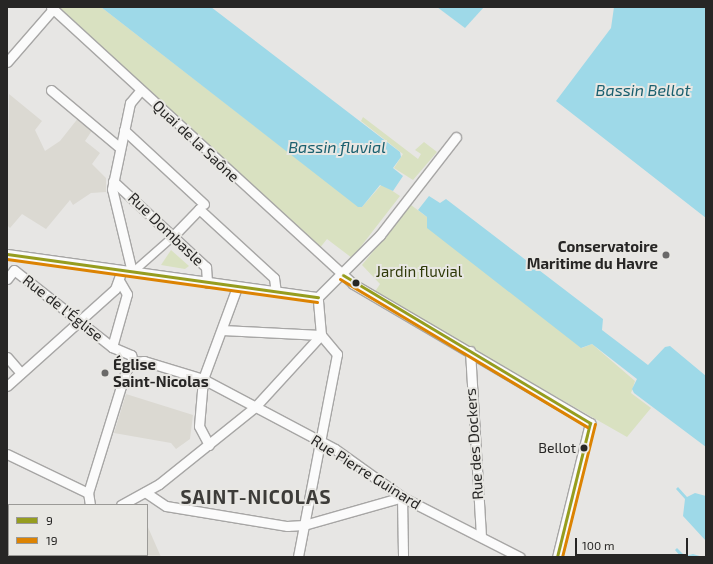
<!DOCTYPE html>
<meta charset="utf-8">
<style>
body{margin:0}
#map{position:relative;width:713px;height:564px;overflow:hidden;background:#e7e6e4;font-family:"Exo 2",sans-serif}
div>[style]{position:absolute}
[style*='--x']{left:calc(var(--x)*1px);top:calc(var(--y)*1px);width:calc(var(--w)*1px);rotate:calc(var(--a)*1deg)}
.built>*{inset:0;background:#dbd9d2}
.green>*{inset:0;background:#d9e1c1}
.water>*{inset:0;background:#9ed9e8}
.roads{filter:drop-shadow(1px 0 #a7a6a5) drop-shadow(-1px 0 #a7a6a5) drop-shadow(0 1px #a7a6a5) drop-shadow(0 -1px #a7a6a5)}
.pedestrian>*{height:7px;margin:-3.5px;padding:0 3.5px;transform-origin:3.5px;border-radius:3.5px;background:#fbfbfb}
.minor>*{height:9px;margin:-4.5px;padding:0 4.5px;transform-origin:4.5px;border-radius:4.5px;background:#fbfbfb}
.bus-1>*{height:3px;margin:-1.5px;padding:0 1.5px;transform-origin:1.5px;border-radius:1.5px;background:#969d1f}
.bus-2>*{height:3px;margin:-1.5px;padding:0 1.5px;transform-origin:1.5px;border-radius:1.5px;background:#dc8302}
.dots>*{width:11px;height:11px;translate:-50% -50%;box-sizing:border-box;border:2px solid #e8e7e3;border-radius:50%}
span{translate:-50% -50%;white-space:nowrap;text-align:center;line-height:1.15;-webkit-text-stroke:4px #e8e7e3;paint-order:stroke}
.bus-label{font-size:14px;color:#272625}
.right{translate:-100% -50%;text-align:right}
.street-label{font-size:15px;color:#272625}
.poi-label{font-size:15px;color:#272625;font-weight:700}
.left{translate:0 -50%;text-align:left}
.park-label{font-size:15px;color:#2f3908}
.water-label{font-size:16px;color:#1b606f;font-style:italic}
.district-label{font-size:19px;color:#3d3c39;font-weight:700;letter-spacing:1px}
.frame{position:absolute;inset:0;border:8px solid #272625;pointer-events:none}
.legend{position:absolute;left:8px;top:504px;width:140px;height:52px;box-sizing:border-box;background:#e8e7e3;border:1px solid #9b9a97;margin:0;padding:5px 7px;list-style:none;font-size:12px;color:#272625}
.legend li{display:flex;align-items:center;gap:8px;height:20px}
.legend b{width:20px;border:1px solid #9b9a97}
.scale{position:absolute;left:575px;top:538px;width:113px;height:18px;box-sizing:border-box;border:2px solid #272625;border-top:0;padding-left:5px;font-size:12px;line-height:14px;white-space:nowrap;color:#272625;-webkit-text-stroke:3px #e8e7e3;paint-order:stroke}
</style>
<div id="map">
<div class="built">
<i style="clip-path:polygon(9px 94px,42px 121px,35px 130px,45px 151px,60px 141px,79px 117px,93px 129px,85px 141px,100px 153px,92px 164px,106px 178px,106px 192px,91px 193px,73px 205px,70px 200px,46px 229px,22px 214px,10px 228px,7px 225px)"></i>
<i style="clip-path:polygon(126px 394px,193px 415px,190px 439px,176px 449px,171px 443px,114px 433px)"></i>
<i style="clip-path:polygon(147px 525px,161px 557px,83px 557px,147px 555px)"></i>
</div>
<div class="green">
<i style="clip-path:polygon(58px 7px,101px 7px,358px 206px,362px 207px,382px 184px,400px 196px,352px 258px,327px 239px,319px 249px)"></i>
<i style="clip-path:polygon(363px 117px,418px 159px,421px 154px,415px 150px,424px 142px,437px 152px,413px 180px,394px 168px,403px 154px,361px 121px)"></i>
<i style="clip-path:polygon(411px 205px,427px 217px,428px 227px,582px 348px,592px 344px,635px 381px,631px 393px,651px 408px,627px 437px,374px 293px,380px 284px,362px 265px)"></i>
<i style="clip-path:polygon(171px 250px,189px 266px,185px 269px,161px 265px)"></i>
</div>
<div class="water">
<i style="clip-path:polygon(101px 7px,211px 7px,400px 152px,401px 157px,393px 168px,403px 176px,393px 191px,380px 185px,362px 207px,358px 207px)"></i>
<i style="clip-path:polygon(437px 7px,484px 7px,465px 28px)"></i>
<i style="clip-path:polygon(614px 7px,706px 7px,706px 218px,556px 101px,611px 28px)"></i>
<i style="clip-path:polygon(429px 196px,440px 203px,446px 199px,603px 319px,602px 330px,648px 365px,665px 347px,670px 346px,706px 376px,706px 447px,634px 393px,632px 389px,637px 379px,592px 344px,581px 348px,427px 228px,427px 217px,418px 210px)"></i>
<i style="clip-path:polygon(678px 487px,687px 497px,695px 493px,706px 496px,706px 541px,683px 516px,685px 499px,676px 489px)"></i>
<i style="clip-path:polygon(677px 548px,685px 556px,693px 554px,703px 557px,681px 557px,675px 550px)"></i>
</div>
<div class="roads">
<div class="pedestrian">
<i style="--x:132;--y:272;--w:56;--a:-41.4"></i>
</div>
<div class="minor">
<i style="--x:51;--y:7;--w:410;--a:42.5"></i>
<i style="--x:353;--y:284;--w:275;--a:30.4"></i>
<i style="--x:590;--y:423;--w:138;--a:103.8"></i>
<i style="--x:7;--y:62;--w:70;--a:-49"></i>
<i style="--x:51;--y:90;--w:90;--a:40"></i>
<i style="--x:124;--y:130;--w:109;--a:42.8"></i>
<i style="--x:113;--y:181;--w:127;--a:42.8"></i>
<i style="--x:206;--y:267;--w:16;--a:86"></i>
<i style="--x:174;--y:235;--w:36;--a:-46"></i>
<i style="--x:199;--y:209;--w:102;--a:42.6"></i>
<i style="--x:274;--y:278;--w:14;--a:82"></i>
<i style="--x:7;--y:254;--w:314;--a:7.9"></i>
<i style="--x:14;--y:270;--w:125;--a:38.2"></i>
<i style="--x:112;--y:347;--w:21;--a:23"></i>
<i style="--x:131;--y:355;--w:7;--a:74"></i>
<i style="--x:132;--y:272;--w:85;--a:-103.5"></i>
<i style="--x:112;--y:189;--w:88;--a:-78.2"></i>
<i style="--x:130;--y:103;--w:17;--a:-50"></i>
<i style="--x:7;--y:279;--w:11;--a:-52"></i>
<i style="--x:318;--y:297;--w:88;--a:-45"></i>
<i style="--x:380;--y:235;--w:124;--a:-52.2"></i>
<i style="--x:222;--y:330;--w:99;--a:2.9"></i>
<i style="--x:321;--y:335;--w:25;--a:50"></i>
<i style="--x:337;--y:354;--w:207;--a:100.9"></i>
<i style="--x:112;--y:347;--w:55;--a:-74.2"></i>
<i style="--x:127;--y:294;--w:14;--a:-120"></i>
<i style="--x:470;--y:351;--w:185;--a:86.6"></i>
<i style="--x:7;--y:357;--w:21;--a:49"></i>
<i style="--x:133;--y:362;--w:11;--a:-5"></i>
<i style="--x:144;--y:361;--w:62;--a:17"></i>
<i style="--x:203;--y:379;--w:149;--a:27.9"></i>
<i style="--x:335;--y:449;--w:82;--a:35.6"></i>
<i style="--x:402;--y:497;--w:132;--a:27"></i>
<i style="--x:7;--y:386;--w:145;--a:-41.9"></i>
<i style="--x:115;--y:289;--w:20;--a:-70"></i>
<i style="--x:209;--y:445;--w:21;--a:-118"></i>
<i style="--x:199;--y:426;--w:47;--a:-85.1"></i>
<i style="--x:203;--y:379;--w:98;--a:-69.7"></i>
<i style="--x:7;--y:454;--w:90;--a:25.7"></i>
<i style="--x:145;--y:492;--w:25;--a:34"></i>
<i style="--x:166;--y:506;--w:123;--a:9.4"></i>
<i style="--x:287;--y:526;--w:17;--a:-3"></i>
<i style="--x:304;--y:525;--w:102;--a:-15.9"></i>
<i style="--x:402;--y:497;--w:60;--a:89"></i>
<i style="--x:90;--y:505;--w:12;--a:-99"></i>
<i style="--x:88;--y:493;--w:129;--a:-72.8"></i>
<i style="--x:126;--y:370;--w:11;--a:-49"></i>
<i style="--x:121;--y:505;--w:43;--a:-28.9"></i>
<i style="--x:159;--y:484;--w:123;--a:-38.7"></i>
<i style="--x:255;--y:407;--w:98;--a:-47.5"></i>
<i style="--x:321;--y:335;--w:38;--a:-95"></i>
<i style="--x:7;--y:553;--w:2;--a:-27"></i>
<i style="--x:74;--y:555;--w:2;--a:63"></i>
</div>
</div>
<div class="bus-1">
<i style="--x:7;--y:254;--w:314;--a:7.9"></i>
<i style="--x:343;--y:275;--w:288;--a:30.9"></i>
<i style="--x:557;--y:557;--w:138;--a:-76.2"></i>
</div>
<div class="bus-2">
<i style="--x:7;--y:259;--w:313;--a:7.9"></i>
<i style="--x:340;--y:279;--w:288;--a:30.9"></i>
<i style="--x:562;--y:557;--w:137;--a:-76.1"></i>
</div>
<div class="dots">
<i style="left:666px;top:255px;background:#6a6968"></i>
<i style="left:356px;top:283px;background:#272625"></i>
<i style="left:105px;top:373px;background:#6a6968"></i>
<i style="left:584px;top:448px;background:#272625"></i>
</div>
<div class="bus-label">
<span class="right" style="left:576px;top:448px">Bellot</span>
</div>
<div class="street-label">
<span style="left:196px;top:141px;rotate:43deg">Quai de la Saône</span>
<span style="left:166px;top:229px;rotate:44deg">Rue Dombasle</span>
<span style="left:63px;top:308px;rotate:38deg">Rue de l'Église</span>
<span style="left:474px;top:444px;rotate:-94deg">Rue des Dockers</span>
<span style="left:366px;top:472px;rotate:32deg">Rue Pierre Guinard</span>
</div>
<div class="poi-label">
<span class="right" style="left:658px;top:255px">Conservatoire<br>Maritime du Havre</span>
<span class="left" style="left:113px;top:373px">Église<br>Saint-Nicolas</span>
</div>
<div class="park-label">
<span style="left:419px;top:272px">Jardin fluvial</span>
</div>
<div class="water-label">
<span style="left:643px;top:90px">Bassin Bellot</span>
<span style="left:337px;top:147px">Bassin fluvial</span>
</div>
<div class="district-label">
<span style="left:256px;top:497px">SAINT-NICOLAS</span>
</div>
<div class="frame"></div>
<ul class="legend">
<li><b style="height:5px;background:#969d1f"></b>9</li>
<li><b style="height:5px;background:#dc8302"></b>19</li>
</ul>
<div class="scale">100 m</div>
</div>
